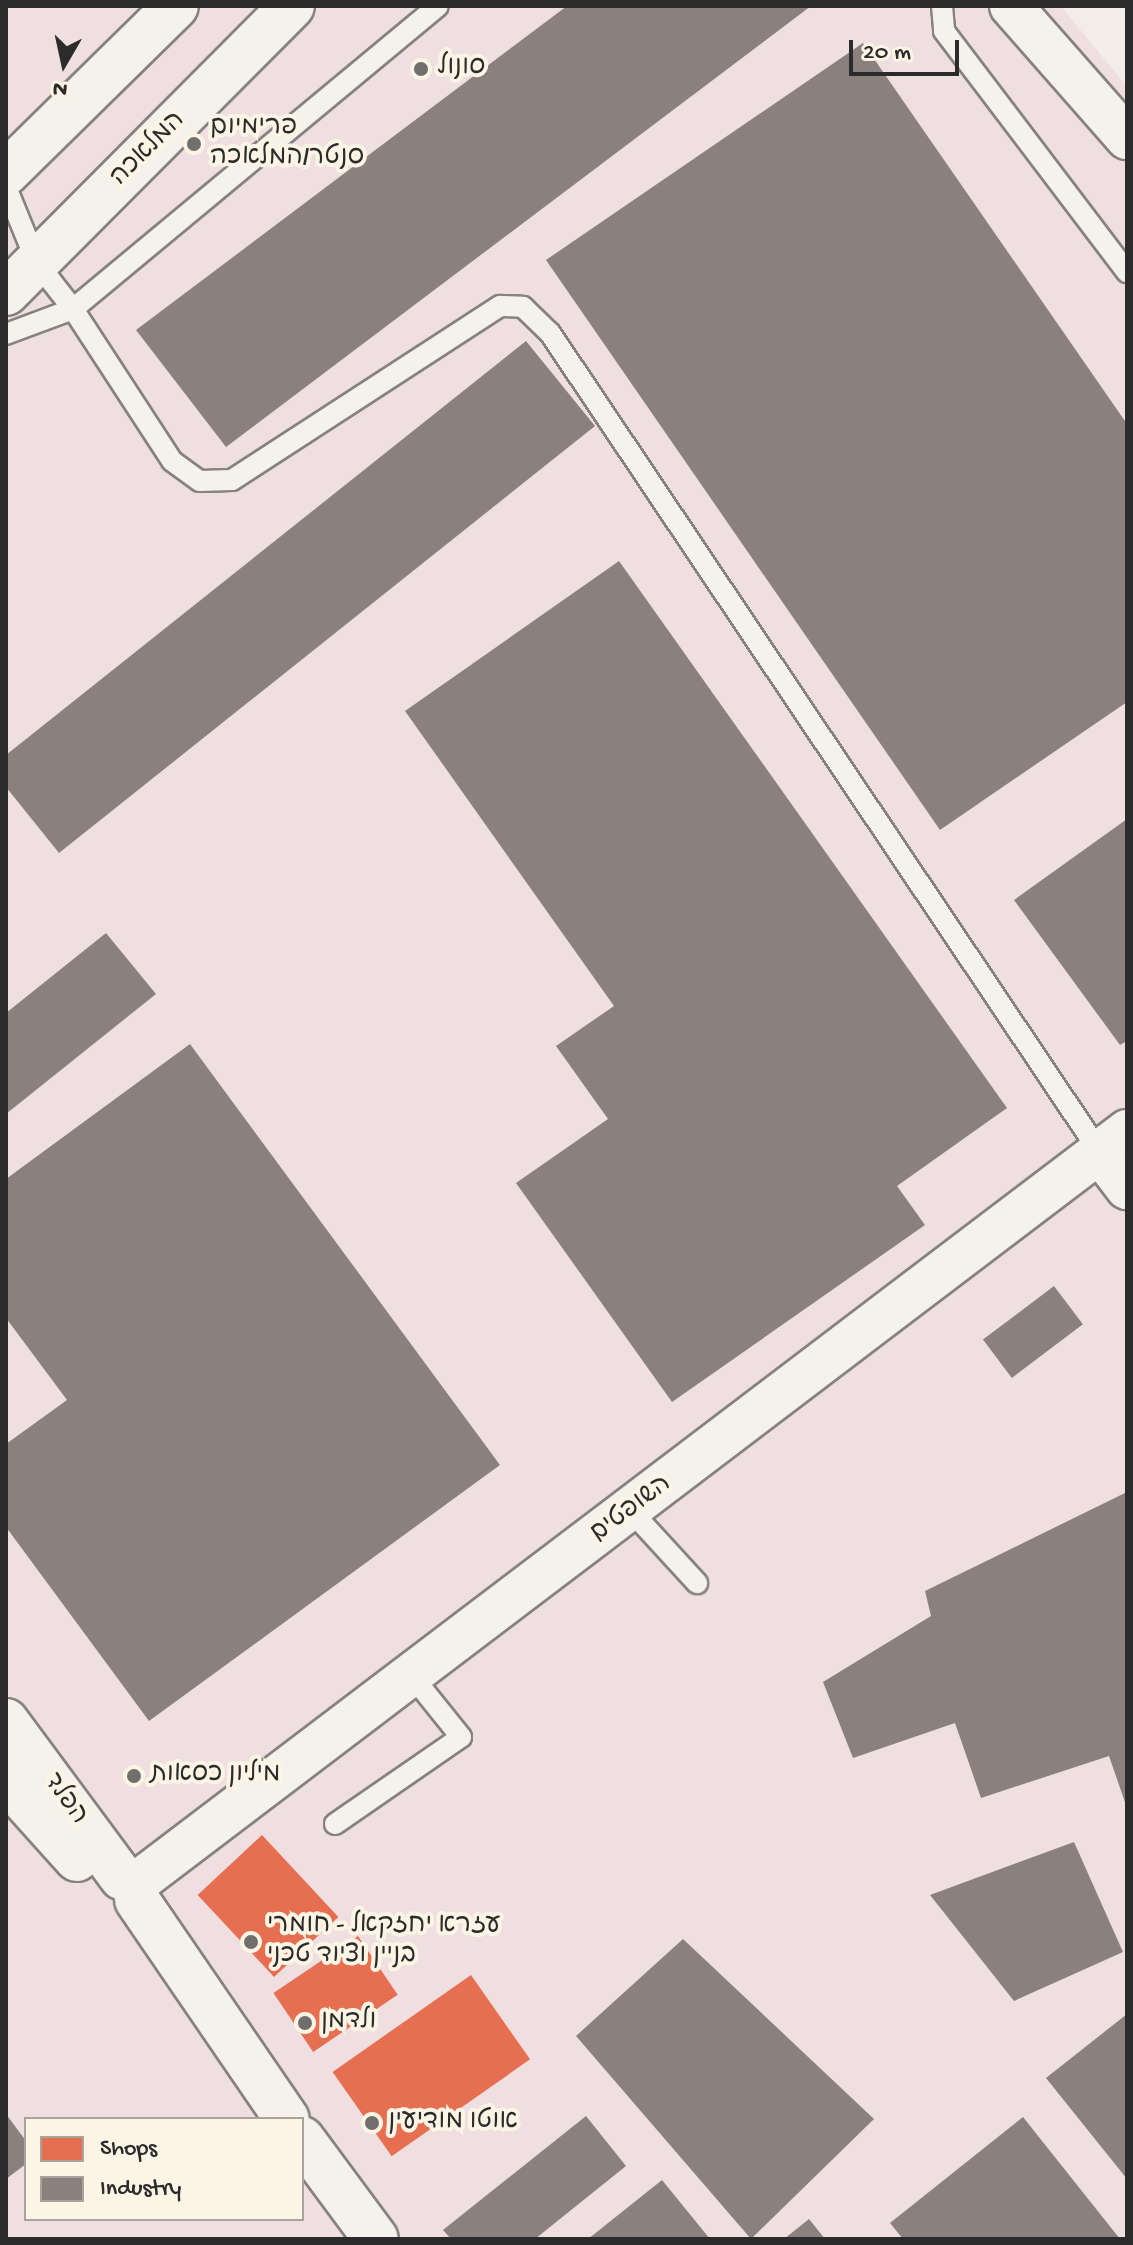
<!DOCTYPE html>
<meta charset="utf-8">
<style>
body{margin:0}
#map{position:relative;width:1133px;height:2245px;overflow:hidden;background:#f4ece8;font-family:"Gochi Hand","Playpen Sans Hebrew",sans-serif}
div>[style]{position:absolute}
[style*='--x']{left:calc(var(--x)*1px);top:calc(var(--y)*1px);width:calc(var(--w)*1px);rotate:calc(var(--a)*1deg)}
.built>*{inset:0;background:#efdfe1}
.shops>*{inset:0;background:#e76f51;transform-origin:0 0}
.industry>*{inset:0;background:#8a817c;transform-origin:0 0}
.roads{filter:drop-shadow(2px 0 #858280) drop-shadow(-2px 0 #858280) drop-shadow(0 2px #858280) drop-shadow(0 -2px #858280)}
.lane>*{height:20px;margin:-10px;padding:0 10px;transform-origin:10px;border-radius:10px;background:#f5f1eb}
.street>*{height:42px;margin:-21px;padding:0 21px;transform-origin:21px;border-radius:21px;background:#f5f1eb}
.secondary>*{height:44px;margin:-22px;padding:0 22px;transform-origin:22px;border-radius:22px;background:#f5f1eb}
.dots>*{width:22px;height:22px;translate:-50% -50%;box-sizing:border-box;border:4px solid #fcf5e5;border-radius:50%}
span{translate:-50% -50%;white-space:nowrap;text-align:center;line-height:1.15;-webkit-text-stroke:8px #fcf5e5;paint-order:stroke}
.poi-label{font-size:26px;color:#2b2b2b}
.left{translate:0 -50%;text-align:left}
.street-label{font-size:26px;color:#2b2b2b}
.frame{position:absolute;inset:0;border:8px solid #2b2b2b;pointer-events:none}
.legend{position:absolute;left:24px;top:2117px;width:280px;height:104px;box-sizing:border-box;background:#fcf5e5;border:2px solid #a8a49b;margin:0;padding:10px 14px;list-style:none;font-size:24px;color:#2b2b2b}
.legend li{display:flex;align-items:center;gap:16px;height:40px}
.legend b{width:40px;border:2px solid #a8a49b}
.north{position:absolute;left:24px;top:24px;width:80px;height:80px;-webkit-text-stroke:6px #fcf5e5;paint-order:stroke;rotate:189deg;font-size:22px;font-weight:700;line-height:32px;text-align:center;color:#2b2b2b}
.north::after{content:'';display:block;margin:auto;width:28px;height:36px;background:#2b2b2b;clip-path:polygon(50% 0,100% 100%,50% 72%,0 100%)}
.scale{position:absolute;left:849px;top:40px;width:110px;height:36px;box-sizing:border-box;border:4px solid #2b2b2b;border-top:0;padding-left:10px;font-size:24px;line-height:28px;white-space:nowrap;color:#2b2b2b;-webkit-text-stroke:6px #fcf5e5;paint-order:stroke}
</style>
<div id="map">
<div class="built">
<i style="clip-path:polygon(evenodd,6px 6px,1061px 6px,1127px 87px,1127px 2239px,6px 2239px,6px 6px,26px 2119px,302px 2119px,302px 2219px,26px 2219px,26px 2119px)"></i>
</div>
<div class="shops">
<i style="left:262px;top:1835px;width:112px;height:88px;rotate:47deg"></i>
<i style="left:358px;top:1936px;width:71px;height:102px;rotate:56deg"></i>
<i style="left:471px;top:1975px;width:103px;height:169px;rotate:55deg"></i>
</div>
<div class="industry">
<i style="clip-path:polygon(567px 6px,811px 6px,226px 447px,136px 330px)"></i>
<i style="clip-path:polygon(863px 43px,1127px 424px,1127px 702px,940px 830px,546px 260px)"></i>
<i style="clip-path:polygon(526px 341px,595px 426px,59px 853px,6px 787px,6px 755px)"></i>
<i style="clip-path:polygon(619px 561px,1007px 1108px,897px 1186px,925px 1225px,672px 1402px,516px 1183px,608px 1119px,556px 1046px,614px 1006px,405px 711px)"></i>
<i style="clip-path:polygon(1127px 819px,1127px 1041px,1120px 1045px,1014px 900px)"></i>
<i style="clip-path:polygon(106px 933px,156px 994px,6px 1114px,6px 1013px)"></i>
<i style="clip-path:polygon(190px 1044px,500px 1465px,149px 1721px,6px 1527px,6px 1444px,67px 1400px,6px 1318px,6px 1179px)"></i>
<i style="left:1054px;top:1286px;width:48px;height:89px;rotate:53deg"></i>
<i style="clip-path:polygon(1127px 1492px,1127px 1808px,1109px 1756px,981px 1798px,955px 1723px,853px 1758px,823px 1682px,931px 1616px,925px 1591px)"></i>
<i style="clip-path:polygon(1074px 1842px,1123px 1952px,1014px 2001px,930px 1895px)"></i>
<i style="clip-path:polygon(683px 1939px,874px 2119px,751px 2239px,576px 2036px)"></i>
<i style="clip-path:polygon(1127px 2014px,1127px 2179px,1046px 2078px)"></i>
<i style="clip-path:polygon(6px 2114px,26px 2141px,26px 2164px,6px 2179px)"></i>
<i style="clip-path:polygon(586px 2116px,626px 2166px,535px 2239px,451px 2239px,443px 2230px)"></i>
<i style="clip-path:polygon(1023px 2117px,1120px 2239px,903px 2239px,890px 2223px)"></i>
<i style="clip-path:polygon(662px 2180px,710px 2239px,588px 2239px)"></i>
<i style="clip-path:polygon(809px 2219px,825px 2239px,784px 2239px)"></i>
</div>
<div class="roads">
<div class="lane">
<i style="--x:942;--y:6;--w:25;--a:85"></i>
<i style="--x:944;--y:31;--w:303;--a:52.8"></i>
<i style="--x:6;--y:187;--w:82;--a:67.8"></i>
<i style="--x:37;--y:263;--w:58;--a:52"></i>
<i style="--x:73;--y:309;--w:181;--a:56.9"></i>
<i style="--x:172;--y:461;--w:34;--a:36"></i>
<i style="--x:200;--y:481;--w:32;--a:-2"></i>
<i style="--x:232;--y:480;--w:320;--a:-33"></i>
<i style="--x:500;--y:306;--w:23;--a:2"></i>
<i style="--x:523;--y:307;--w:37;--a:44"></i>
<i style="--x:550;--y:333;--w:989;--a:56.13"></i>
<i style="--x:6;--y:334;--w:72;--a:-20.5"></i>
<i style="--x:73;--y:309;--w:474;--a:-39.7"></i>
<i style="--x:631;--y:1511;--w:98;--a:47.5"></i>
<i style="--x:335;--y:1824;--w:153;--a:-34.6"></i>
<i style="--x:461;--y:1737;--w:77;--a:-128.7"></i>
</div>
<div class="street">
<i style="--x:1011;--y:6;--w:176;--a:48.7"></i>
<i style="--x:1101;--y:1154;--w:43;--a:52.6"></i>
<i style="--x:134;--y:1885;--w:1247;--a:-37.21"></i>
</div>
<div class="secondary">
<i style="--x:6;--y:173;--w:238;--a:-44.5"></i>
<i style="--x:6;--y:293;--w:405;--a:-45.1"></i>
<i style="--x:6;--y:1721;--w:195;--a:53.5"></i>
<i style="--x:6;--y:1780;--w:106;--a:48.1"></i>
<i style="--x:137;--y:1900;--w:265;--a:55.6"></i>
<i style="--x:302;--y:2139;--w:124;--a:53.5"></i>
</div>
</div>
<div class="dots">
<i style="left:421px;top:69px;background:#716f6d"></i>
<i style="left:194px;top:144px;background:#716f6d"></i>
<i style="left:134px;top:1776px;background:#716f6d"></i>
<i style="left:251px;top:1942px;background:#716f6d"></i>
<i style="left:305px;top:2023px;background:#716f6d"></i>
<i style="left:372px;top:2123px;background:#716f6d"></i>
</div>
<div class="poi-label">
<span class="left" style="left:437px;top:69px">סונול</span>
<span class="left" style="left:210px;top:144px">פרימיום<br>סנטר/המלאכה</span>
<span class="left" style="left:150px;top:1776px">מיליון כסאות</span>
<span class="left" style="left:267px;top:1942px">עזרא יחזקאל - חומרי<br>בניין וציוד טכני</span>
<span class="left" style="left:321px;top:2023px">ולדמן</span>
<span class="left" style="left:388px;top:2123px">אוטו מודיעין</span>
</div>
<div class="street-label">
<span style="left:149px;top:150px;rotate:-45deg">המלאכה</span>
<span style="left:632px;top:1510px;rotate:-37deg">השופטים</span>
<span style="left:64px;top:1800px;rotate:54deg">הפלד</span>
</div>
<div class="frame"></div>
<ul class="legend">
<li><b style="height:22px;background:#e76f51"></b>Shops</li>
<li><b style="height:22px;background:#8a817c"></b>Industry</li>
</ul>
<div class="north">N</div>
<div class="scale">20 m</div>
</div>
